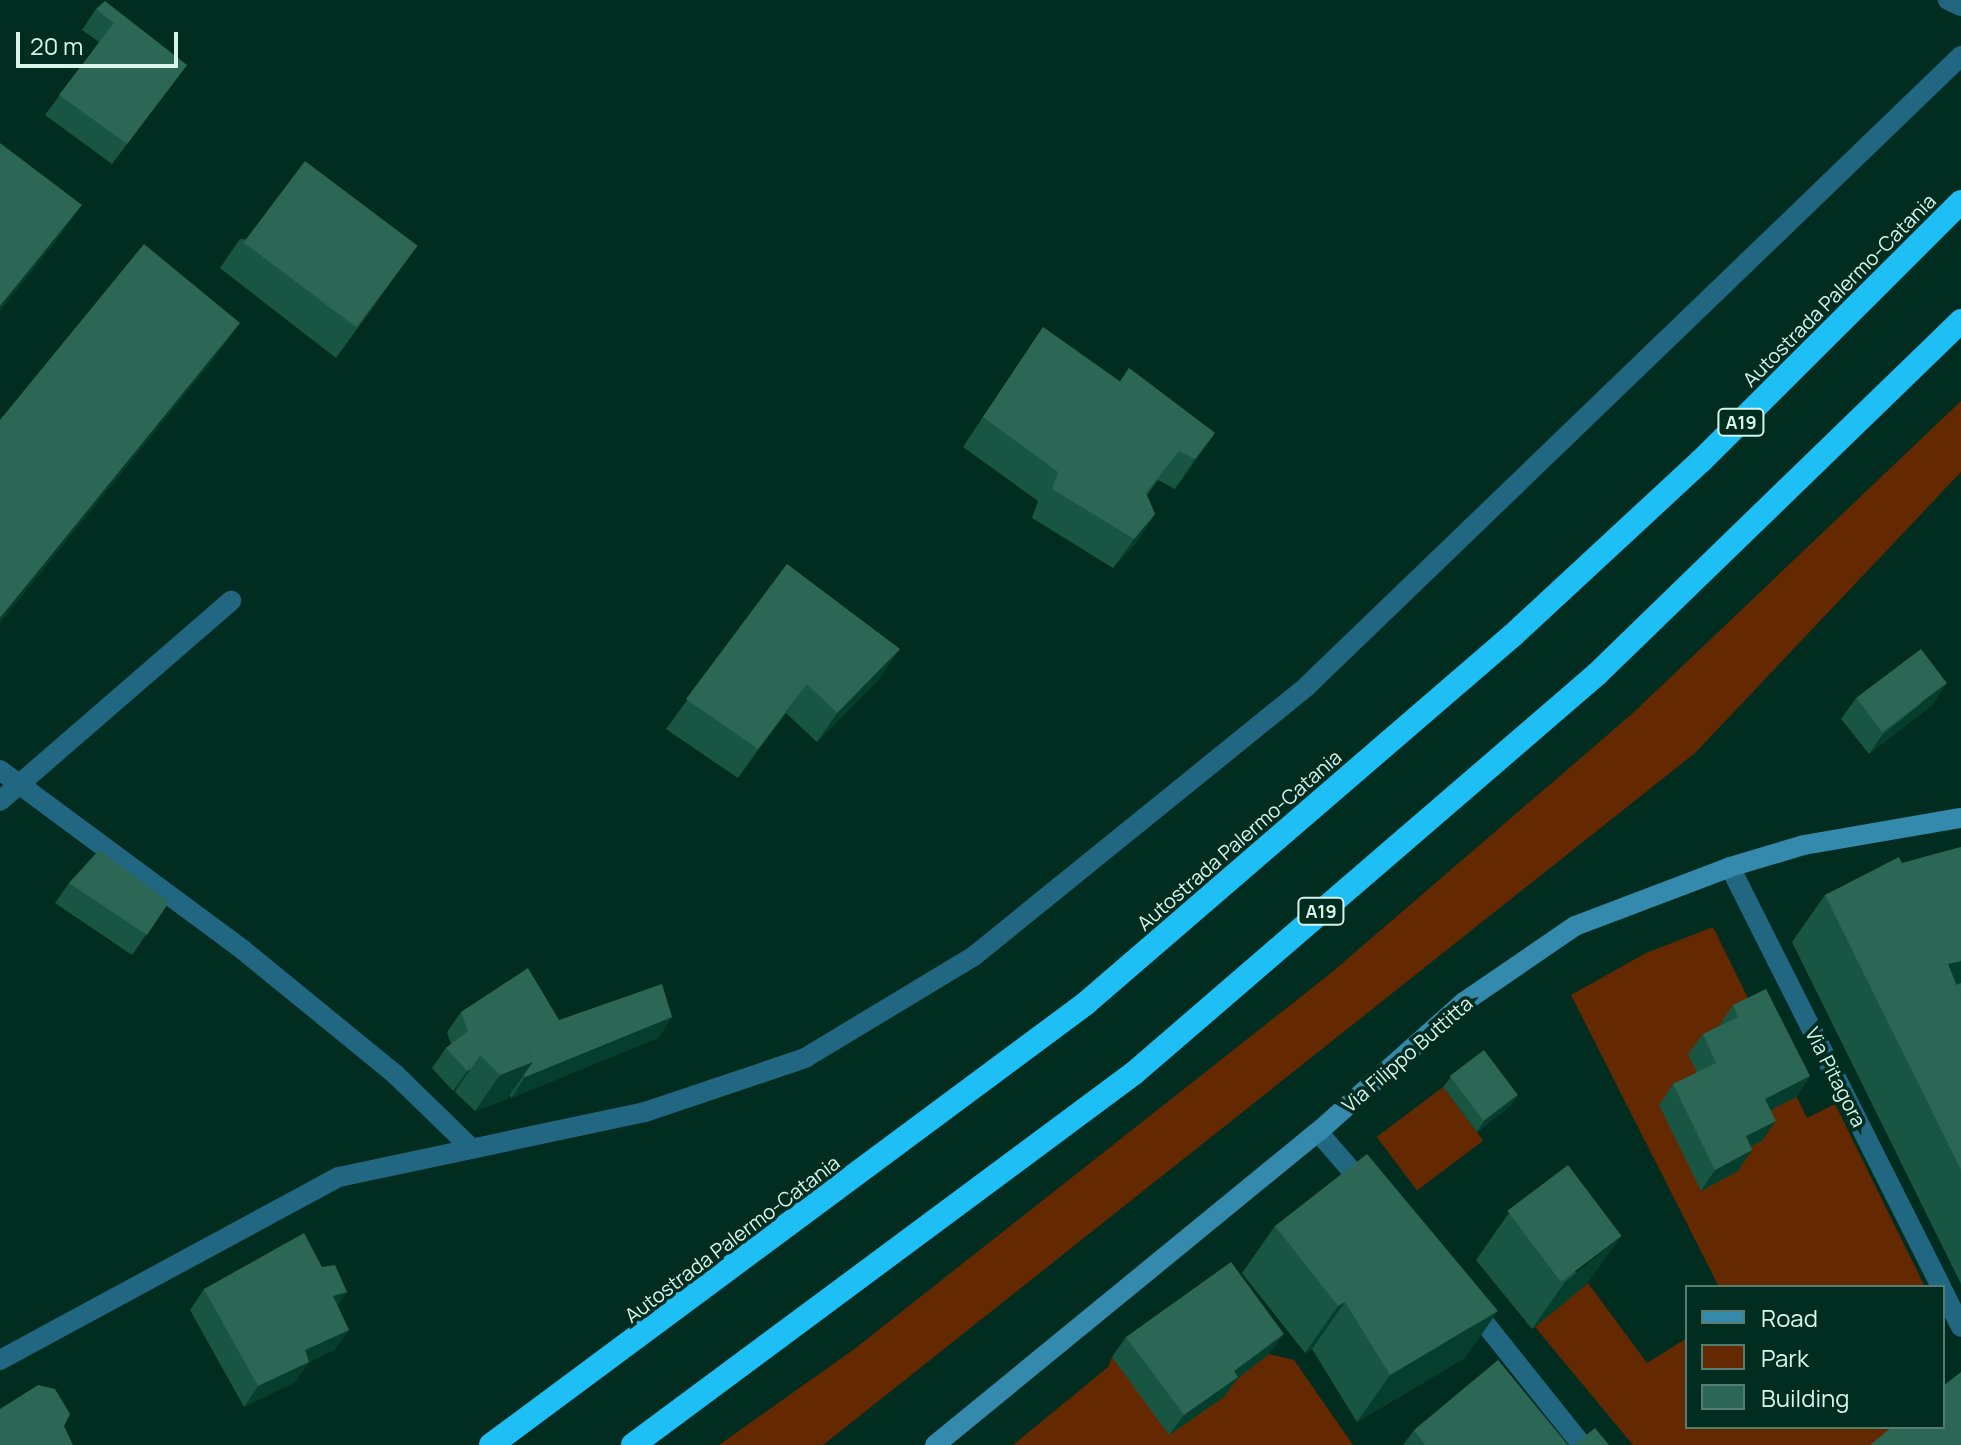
<!DOCTYPE html>
<style>
body{margin:0}
#map{position:relative;width:1961px;height:1445px;overflow:hidden;background:#002d20;font-family:Manrope,sans-serif}
div>[style]{position:absolute}
[style*='--x']{left:calc(var(--x)*1px);top:calc(var(--y)*1px);width:calc(var(--w)*1px);rotate:calc(var(--a)*1deg)}
.green>*{inset:0;background:#642900;transform-origin:0 0}
.street>*{height:20px;margin:-10px;padding:0 10px;transform-origin:10px;border-radius:10px;background:#226782}
.secondary>*{height:20px;margin:-10px;padding:0 10px;transform-origin:10px;border-radius:10px;background:#338aac}
.highway>*{height:24px;margin:-12px;padding:0 12px;transform-origin:12px;border-radius:12px;background:#1dbff5}
.wall>*{inset:0;background:#185543}
.shaded-wall>*{inset:0;background:#053e2d}
.building>*{inset:0;background:#2c6654;transform-origin:0 0}
span{translate:-50% -50%;white-space:nowrap;text-align:center;line-height:1.15;-webkit-text-stroke:7px #002d20;paint-order:stroke}
.shield-label span{padding:2px 6px;background:#002d20;border:2px solid;border-radius:6px;-webkit-text-stroke-width:0}
.shield-label{font-size:18px;color:#d9f5e9;font-weight:700}
.street-label{font-size:20px;color:#d9f5e9}
.legend{position:absolute;left:1685px;top:1285px;width:260px;height:144px;box-sizing:border-box;background:#002d20;border:2px solid #577d70;margin:0;padding:10px 14px;list-style:none;font-size:24px;color:#d9f5e9}
.legend li{display:flex;align-items:center;gap:16px;height:40px}
.legend b{width:40px;border:2px solid #577d70}
.scale{position:absolute;left:16px;top:32px;width:162px;height:36px;box-sizing:border-box;border:4px solid #d9f5e9;border-top:0;padding-left:10px;font-size:24px;line-height:28px;white-space:nowrap;color:#d9f5e9;-webkit-text-stroke:6px #002d20;paint-order:stroke}
</style>
<div id="map">
<div class="green">
<i style="clip-path:polygon(1961px 401px,1961px 472px,1695px 753px,823px 1445px,719px 1445px,853px 1350px,1331px 973px,1633px 713px)"></i>
<i style="clip-path:polygon(1713px 927px,1807px 1118px,1835px 1104px,1925px 1287px,1719px 1287px,1571px 995px,1646px 953px)"></i>
<i style="left:1443px;top:1087px;width:67px;height:83px;rotate:53deg"></i>
<i style="clip-path:polygon(1588px 1283px,1647px 1363px,1687px 1338px,1687px 1427px,1900px 1427px,1878px 1445px,1633px 1445px,1535px 1327px)"></i>
<i style="clip-path:polygon(1269px 1354px,1294px 1360px,1353px 1445px,1013px 1445px,1108px 1367px,1112px 1357px,1220px 1391px)"></i>
</div>
<div class="street">
<i style="--x:1948;--y:0;--w:14;--a:25"></i>
<i style="--x:0;--y:770;--w:302;--a:36.5"></i>
<i style="--x:243;--y:950;--w:198;--a:39.2"></i>
<i style="--x:396;--y:1075;--w:106;--a:44.2"></i>
<i style="--x:0;--y:801;--w:306;--a:-40.9"></i>
<i style="--x:1730;--y:867;--w:470;--a:63.3"></i>
<i style="--x:1318;--y:1132;--w:72;--a:49"></i>
<i style="--x:1943;--y:1291;--w:40;--a:63.4"></i>
<i style="--x:1471;--y:1306;--w:178;--a:51.4"></i>
<i style="--x:0;--y:1360;--w:385;--a:-28.4"></i>
<i style="--x:339;--y:1177;--w:313;--a:-12"></i>
<i style="--x:645;--y:1112;--w:169;--a:-18.6"></i>
<i style="--x:805;--y:1058;--w:197;--a:-31.1"></i>
<i style="--x:974;--y:956;--w:429;--a:-39"></i>
<i style="--x:1307;--y:686;--w:908;--a:-43.93"></i>
</div>
<div class="secondary">
<i style="--x:935;--y:1445;--w:495;--a:-39.3"></i>
<i style="--x:1318;--y:1132;--w:195;--a:-41.7"></i>
<i style="--x:1464;--y:1002;--w:135;--a:-34.4"></i>
<i style="--x:1575;--y:926;--w:166;--a:-20.8"></i>
<i style="--x:1730;--y:867;--w:77;--a:-16.6"></i>
<i style="--x:1804;--y:845;--w:159;--a:-9.8"></i>
</div>
<div class="highway">
<i style="--x:491;--y:1445;--w:740;--a:-36.59"></i>
<i style="--x:1085;--y:1004;--w:565;--a:-40.77"></i>
<i style="--x:1513;--y:635;--w:256;--a:-42.8"></i>
<i style="--x:1701;--y:461;--w:367;--a:-44.9"></i>
<i style="--x:633;--y:1445;--w:623;--a:-36.58"></i>
<i style="--x:1133;--y:1074;--w:613;--a:-40.76"></i>
<i style="--x:1597;--y:674;--w:507;--a:-44.12"></i>
</div>
<div class="wall">
<i style="clip-path:polygon(96px 9px,187px 65px,112px 164px,45px 115px,99px 42px,82px 30px)"></i>
<i style="clip-path:polygon(240px 239px,417px 246px,336px 358px,220px 268px)"></i>
<i style="clip-path:polygon(1043px 327px,1120px 381px,1129px 368px,1215px 433px,1175px 489px,1158px 480px,1147px 495px,1155px 514px,1135px 544px,1113px 568px,1032px 518px,1038px 501px,963px 447px)"></i>
<i style="clip-path:polygon(787px 564px,880px 678px,817px 742px,786px 713px,738px 778px,666px 729px)"></i>
<i style="clip-path:polygon(1856px 698px,1933px 704px,1869px 754px,1841px 719px)"></i>
<i style="clip-path:polygon(1961px 847px,1961px 1284px,1792px 942px,1825px 895px,1902px 863px)"></i>
<i style="clip-path:polygon(69px 883px,169px 902px,132px 955px,55px 903px)"></i>
<i style="clip-path:polygon(1733px 1005px,1810px 1076px,1796px 1097px,1770px 1110px,1762px 1141px,1751px 1147px,1738px 1171px,1701px 1191px,1659px 1105px,1673px 1084px,1697px 1073px,1688px 1054px,1703px 1034px,1719px 1026px)"></i>
<i style="clip-path:polygon(461px 1012px,559px 1020px,672px 1017px,658px 1038px,511px 1098px,510px 1095px,507px 1099px,475px 1111px,455px 1092px,456px 1090px,453px 1091px,432px 1068px,446px 1048px,451px 1044px,447px 1032px)"></i>
<i style="clip-path:polygon(1451px 1077px,1518px 1095px,1510px 1106px,1477px 1132px,1443px 1087px)"></i>
<i style="clip-path:polygon(1509px 1213px,1588px 1283px,1532px 1329px,1476px 1260px)"></i>
<i style="clip-path:polygon(1275px 1226px,1465px 1358px,1357px 1422px,1312px 1349px,1305px 1353px,1242px 1273px)"></i>
<i style="clip-path:polygon(322px 1267px,347px 1292px,337px 1305px,349px 1330px,334px 1350px,309px 1362px,295px 1382px,244px 1407px,190px 1310px,204px 1289px)"></i>
<i style="clip-path:polygon(1126px 1337px,1269px 1354px,1237px 1379px,1224px 1397px,1169px 1435px,1112px 1357px)"></i>
<i style="clip-path:polygon(1414px 1430px,1568px 1445px,1403px 1445px)"></i>
</div>
<div class="shaded-wall">
<i style="clip-path:polygon(82px 205px,56px 241px,0 311px,0 306px)"></i>
<i style="clip-path:polygon(240px 323px,214px 359px,0 623px,0 618px)"></i>
<i style="clip-path:polygon(1215px 433px,1195px 462px,1175px 489px,1195px 459px)"></i>
<i style="clip-path:polygon(1155px 514px,1135px 544px,1113px 568px,1134px 539px)"></i>
<i style="clip-path:polygon(900px 649px,880px 678px,817px 742px,837px 713px)"></i>
<i style="clip-path:polygon(1947px 683px,1933px 704px,1869px 754px,1883px 734px)"></i>
<i style="clip-path:polygon(807px 684px,786px 713px,738px 778px,758px 749px)"></i>
<i style="clip-path:polygon(1961px 961px,1961px 1000px,1948px 964px)"></i>
<i style="clip-path:polygon(672px 1017px,658px 1038px,511px 1098px,525px 1077px)"></i>
<i style="clip-path:polygon(533px 1062px,507px 1099px,475px 1111px,500px 1075px)"></i>
<i style="clip-path:polygon(471px 1069px,456px 1090px,453px 1091px,467px 1071px)"></i>
<i style="clip-path:polygon(1810px 1076px,1796px 1097px,1751px 1120px,1765px 1099px)"></i>
<i style="clip-path:polygon(1518px 1095px,1510px 1106px,1477px 1132px,1484px 1121px)"></i>
<i style="clip-path:polygon(1776px 1121px,1762px 1141px,1732px 1156px,1746px 1136px)"></i>
<i style="clip-path:polygon(1752px 1150px,1738px 1171px,1701px 1191px,1715px 1170px)"></i>
<i style="clip-path:polygon(1621px 1236px,1588px 1283px,1532px 1329px,1565px 1282px)"></i>
<i style="clip-path:polygon(347px 1292px,333px 1312px,333px 1296px)"></i>
<i style="clip-path:polygon(1345px 1302px,1312px 1349px,1305px 1353px,1338px 1306px)"></i>
<i style="clip-path:polygon(1498px 1311px,1465px 1358px,1357px 1422px,1390px 1375px)"></i>
<i style="clip-path:polygon(349px 1330px,334px 1350px,309px 1362px,295px 1382px,244px 1407px,258px 1386px,305px 1350px)"></i>
<i style="clip-path:polygon(1284px 1334px,1269px 1354px,1237px 1379px,1224px 1397px,1169px 1435px,1184px 1415px,1234px 1371px)"></i>
</div>
<div class="building">
<i style="clip-path:polygon(105px 1px,187px 65px,127px 144px,59px 95px,114px 23px,96px 9px)"></i>
<i style="clip-path:polygon(0 143px,82px 205px,0 306px)"></i>
<i style="left:305px;top:161px;width:141px;height:102px;rotate:37deg"></i>
<i style="clip-path:polygon(144px 244px,240px 323px,0 618px,0 420px)"></i>
<i style="clip-path:polygon(1043px 327px,1120px 382px,1129px 368px,1215px 433px,1195px 459px,1179px 451px,1146px 493px,1155px 514px,1134px 539px,1052px 489px,1058px 472px,983px 417px)"></i>
<i style="clip-path:polygon(787px 564px,900px 649px,837px 713px,807px 684px,758px 749px,686px 699px)"></i>
<i style="left:1921px;top:649px;width:43px;height:81px;rotate:53deg"></i>
<i style="clip-path:polygon(1961px 847px,1961px 961px,1948px 964px,1961px 996px,1961px 1170px,1825px 895px,1899px 857px,1902px 863px)"></i>
<i style="clip-path:polygon(99px 850px,169px 902px,147px 935px,69px 883px)"></i>
<i style="clip-path:polygon(528px 968px,559px 1020px,662px 984px,672px 1017px,525px 1077px,524px 1075px,533px 1062px,525px 1039px,480px 1055px,471px 1069px,467px 1071px,446px 1048px,468px 1031px,461px 1012px)"></i>
<i style="clip-path:polygon(1961px 983px,1961px 996px,1956px 985px)"></i>
<i style="clip-path:polygon(1766px 989px,1810px 1076px,1765px 1099px,1776px 1121px,1746px 1136px,1752px 1150px,1715px 1170px,1673px 1084px,1716px 1063px,1703px 1034px,1738px 1017px,1733px 1005px)"></i>
<i style="clip-path:polygon(525px 1039px,533px 1062px,500px 1075px,480px 1055px)"></i>
<i style="left:1484px;top:1050px;width:56px;height:43px;rotate:53deg"></i>
<i style="clip-path:polygon(1367px 1154px,1498px 1311px,1390px 1375px,1345px 1302px,1338px 1306px,1275px 1226px)"></i>
<i style="left:1568px;top:1165px;width:89px;height:76px;rotate:53deg"></i>
<i style="clip-path:polygon(304px 1233px,322px 1267px,335px 1265px,347px 1292px,333px 1296px,349px 1330px,305px 1350px,309px 1362px,258px 1386px,204px 1289px)"></i>
<i style="clip-path:polygon(1231px 1262px,1284px 1334px,1234px 1371px,1238px 1377px,1184px 1415px,1126px 1337px)"></i>
<i style="clip-path:polygon(1498px 1360px,1568px 1445px,1425px 1445px,1414px 1430px)"></i>
<i style="clip-path:polygon(1961px 1372px,1961px 1445px,1870px 1445px,1892px 1427px,1943px 1427px,1943px 1386px)"></i>
<i style="clip-path:polygon(38px 1385px,55px 1389px,70px 1414px,64px 1426px,73px 1445px,0 1445px,0 1409px)"></i>
<i style="clip-path:polygon(1595px 1428px,1609px 1445px,1574px 1445px)"></i>
</div>
<div class="shield-label">
<span style="left:1741px;top:422px">A19</span>
<span style="left:1321px;top:911px">A19</span>
</div>
<div class="street-label">
<span style="left:1839px;top:290px;rotate:-45deg">Autostrada Palermo-Catania</span>
<span style="left:1239px;top:840px;rotate:-41deg">Autostrada Palermo-Catania</span>
<span style="left:1407px;top:1054px;rotate:-41deg">Via Filippo Buttitta</span>
<span style="left:1836px;top:1077px;rotate:63deg">Via Pitagora</span>
<span style="left:732px;top:1239px;rotate:-37deg">Autostrada Palermo-Catania</span>
</div>
<ul class="legend">
<li><b style="height:10px;background:#338aac"></b>Road</li>
<li><b style="height:22px;background:#642900"></b>Park</li>
<li><b style="height:22px;background:#2c6654"></b>Building</li>
</ul>
<div class="scale">20 m</div>
</div>
